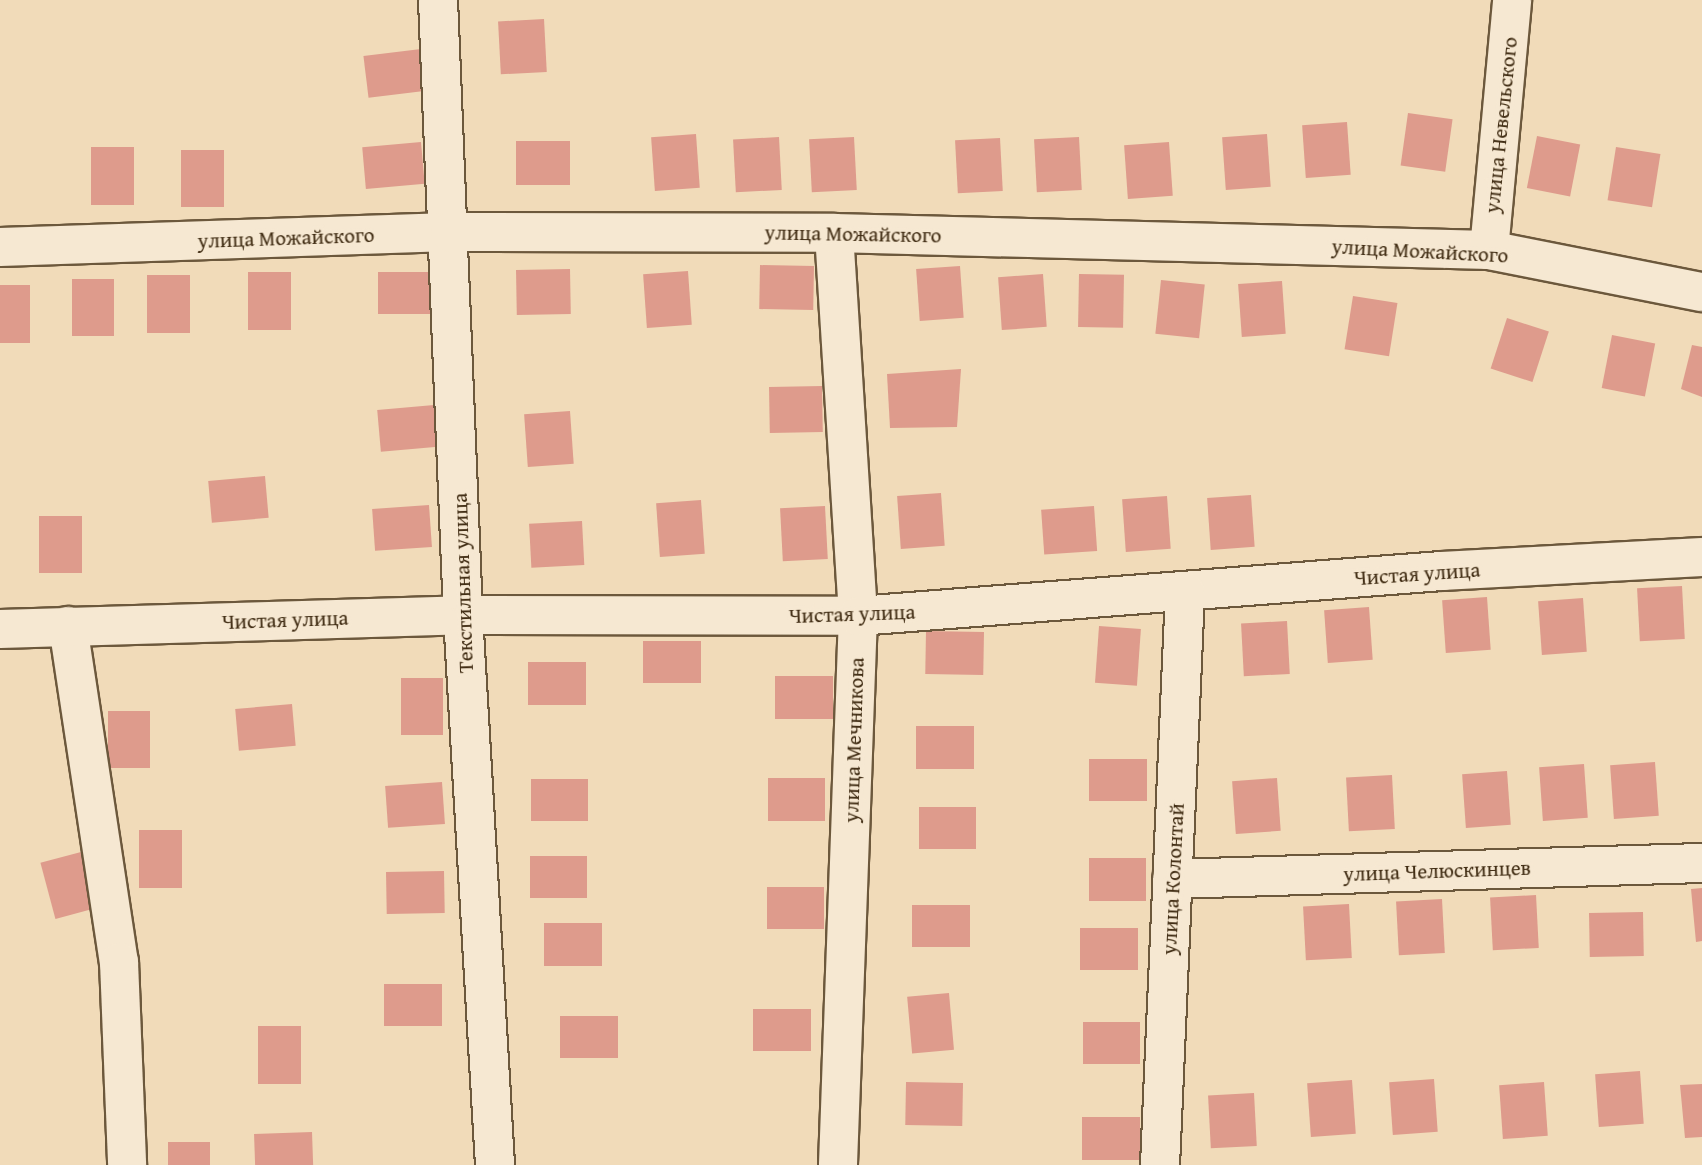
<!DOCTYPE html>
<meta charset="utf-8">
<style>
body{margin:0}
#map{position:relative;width:1702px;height:1165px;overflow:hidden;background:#f1dbb9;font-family:"Gentium Book Plus",serif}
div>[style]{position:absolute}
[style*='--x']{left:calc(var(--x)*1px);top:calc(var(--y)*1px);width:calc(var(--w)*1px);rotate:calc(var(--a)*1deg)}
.building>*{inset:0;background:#de9b8c;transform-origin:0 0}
.roads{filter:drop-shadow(2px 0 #6c583c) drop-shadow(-2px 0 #6c583c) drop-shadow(0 2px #6c583c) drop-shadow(0 -2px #6c583c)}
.minor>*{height:38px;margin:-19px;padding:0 19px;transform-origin:19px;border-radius:19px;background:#f6e8d2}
span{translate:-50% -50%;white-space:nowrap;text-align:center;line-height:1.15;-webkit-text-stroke:7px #f6e8d2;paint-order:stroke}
.street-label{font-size:21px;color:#402c13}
</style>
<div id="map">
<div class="building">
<i style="left:544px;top:19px;width:53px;height:46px;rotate:87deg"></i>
<i style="left:421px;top:49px;width:42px;height:58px;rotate:83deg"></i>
<i style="left:1408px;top:113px;width:45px;height:53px;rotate:8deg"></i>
<i style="left:1347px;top:122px;width:53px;height:45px;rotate:86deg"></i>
<i style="left:696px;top:134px;width:54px;height:45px;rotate:86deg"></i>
<i style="left:1267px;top:134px;width:53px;height:45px;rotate:86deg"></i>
<i style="left:1537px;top:136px;width:44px;height:53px;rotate:11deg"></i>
<i style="left:779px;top:137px;width:53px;height:46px;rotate:87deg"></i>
<i style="left:854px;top:137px;width:53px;height:45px;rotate:87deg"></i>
<i style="left:1079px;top:137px;width:53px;height:45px;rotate:87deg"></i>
<i style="left:1000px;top:138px;width:53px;height:45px;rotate:87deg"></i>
<i style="left:570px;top:141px;width:44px;height:54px;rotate:90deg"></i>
<i style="left:421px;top:142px;width:42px;height:59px;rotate:85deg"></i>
<i style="left:1169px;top:142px;width:54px;height:45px;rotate:86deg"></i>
<i style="left:91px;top:147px;width:43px;height:58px"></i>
<i style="left:1616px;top:147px;width:45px;height:54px;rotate:9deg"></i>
<i style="left:181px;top:150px;width:43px;height:57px"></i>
<i style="left:814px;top:266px;width:44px;height:54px;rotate:91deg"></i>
<i style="left:960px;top:266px;width:52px;height:44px;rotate:86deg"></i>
<i style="left:570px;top:269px;width:45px;height:54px;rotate:89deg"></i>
<i style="left:688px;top:271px;width:54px;height:45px;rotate:86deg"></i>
<i style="left:248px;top:272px;width:43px;height:58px"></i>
<i style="left:378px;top:272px;width:58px;height:42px"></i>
<i style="left:1043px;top:274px;width:53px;height:45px;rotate:86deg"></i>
<i style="left:1079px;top:274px;width:45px;height:53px;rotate:1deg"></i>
<i style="left:147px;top:275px;width:43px;height:58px"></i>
<i style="left:72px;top:279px;width:42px;height:57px"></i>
<i style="left:1161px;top:280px;width:44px;height:54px;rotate:6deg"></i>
<i style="left:1282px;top:281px;width:53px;height:44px;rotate:86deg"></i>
<i style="left:0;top:285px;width:30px;height:58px"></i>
<i style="left:1353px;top:296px;width:45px;height:54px;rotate:9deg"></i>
<i style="left:1507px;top:318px;width:44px;height:53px;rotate:18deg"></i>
<i style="left:1612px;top:335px;width:44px;height:54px;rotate:11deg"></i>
<i style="clip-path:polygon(1692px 345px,1702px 347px,1702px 397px,1681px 389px)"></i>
<i style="clip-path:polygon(961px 369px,957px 427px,890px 428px,887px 374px)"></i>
<i style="left:822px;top:386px;width:46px;height:53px;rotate:89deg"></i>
<i style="left:434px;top:405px;width:42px;height:57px;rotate:85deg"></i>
<i style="left:570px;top:411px;width:53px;height:46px;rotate:86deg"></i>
<i style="left:265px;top:476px;width:42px;height:57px;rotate:85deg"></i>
<i style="left:941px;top:493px;width:53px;height:44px;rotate:86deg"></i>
<i style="left:1251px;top:495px;width:52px;height:44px;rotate:86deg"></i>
<i style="left:1167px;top:496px;width:53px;height:45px;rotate:86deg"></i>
<i style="left:701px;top:500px;width:54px;height:45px;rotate:86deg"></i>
<i style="left:429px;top:505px;width:42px;height:57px;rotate:86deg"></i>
<i style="left:825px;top:506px;width:53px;height:45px;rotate:87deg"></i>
<i style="left:1094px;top:506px;width:45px;height:53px;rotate:86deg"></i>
<i style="left:39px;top:516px;width:43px;height:57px"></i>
<i style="left:582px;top:521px;width:44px;height:53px;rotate:87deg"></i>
<i style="left:1682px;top:586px;width:53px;height:45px;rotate:87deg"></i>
<i style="left:1487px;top:597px;width:53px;height:45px;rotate:86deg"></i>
<i style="left:1583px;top:598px;width:54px;height:45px;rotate:86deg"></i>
<i style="left:1369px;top:607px;width:53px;height:45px;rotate:86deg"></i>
<i style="left:1287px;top:621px;width:53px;height:46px;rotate:87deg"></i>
<i style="left:1099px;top:626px;width:42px;height:57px;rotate:4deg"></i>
<i style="left:984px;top:632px;width:43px;height:58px;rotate:91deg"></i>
<i style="left:643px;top:641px;width:58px;height:42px"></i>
<i style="left:528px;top:662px;width:58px;height:43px"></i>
<i style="left:775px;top:676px;width:58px;height:43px"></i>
<i style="left:401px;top:678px;width:42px;height:57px"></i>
<i style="left:292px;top:704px;width:42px;height:57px;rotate:85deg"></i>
<i style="left:108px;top:711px;width:42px;height:57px"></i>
<i style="left:916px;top:726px;width:58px;height:43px"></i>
<i style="left:1089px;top:759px;width:58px;height:42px"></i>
<i style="left:1655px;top:762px;width:54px;height:45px;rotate:86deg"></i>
<i style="left:1584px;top:764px;width:54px;height:45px;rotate:86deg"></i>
<i style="left:1507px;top:771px;width:54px;height:45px;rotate:86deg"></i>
<i style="left:1392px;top:775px;width:54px;height:46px;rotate:87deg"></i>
<i style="left:825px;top:778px;width:43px;height:57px;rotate:90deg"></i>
<i style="left:1277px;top:778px;width:53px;height:45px;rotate:86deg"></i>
<i style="left:531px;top:779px;width:57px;height:42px"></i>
<i style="left:442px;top:782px;width:42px;height:57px;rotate:86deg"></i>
<i style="left:919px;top:807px;width:57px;height:42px"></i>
<i style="left:139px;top:830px;width:43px;height:58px"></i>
<i style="left:81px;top:852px;width:58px;height:42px;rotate:75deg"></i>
<i style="left:530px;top:856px;width:57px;height:42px"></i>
<i style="left:1146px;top:858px;width:43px;height:57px;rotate:90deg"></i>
<i style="left:444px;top:871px;width:42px;height:58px;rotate:89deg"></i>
<i style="left:824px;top:887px;width:42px;height:57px;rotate:90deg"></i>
<i style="clip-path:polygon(1702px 888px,1702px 941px,1696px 942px,1691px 889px)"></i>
<i style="left:1536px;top:895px;width:53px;height:46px;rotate:87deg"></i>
<i style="left:1442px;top:899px;width:54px;height:46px;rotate:87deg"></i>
<i style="left:1349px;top:904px;width:54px;height:46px;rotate:87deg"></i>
<i style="left:912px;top:905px;width:58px;height:42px"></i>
<i style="left:1643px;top:912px;width:44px;height:54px;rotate:89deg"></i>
<i style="left:544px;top:923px;width:58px;height:43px"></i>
<i style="left:1080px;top:928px;width:58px;height:42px"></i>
<i style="left:442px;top:984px;width:42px;height:58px;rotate:90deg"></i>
<i style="left:949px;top:993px;width:57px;height:42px;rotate:85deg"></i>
<i style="left:753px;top:1009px;width:58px;height:42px"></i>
<i style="left:560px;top:1016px;width:58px;height:42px"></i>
<i style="left:1083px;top:1022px;width:57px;height:42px"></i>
<i style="left:258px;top:1026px;width:43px;height:58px"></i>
<i style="left:1640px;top:1071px;width:53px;height:45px;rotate:86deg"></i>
<i style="left:1434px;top:1079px;width:53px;height:45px;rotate:86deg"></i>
<i style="left:1352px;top:1080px;width:54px;height:45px;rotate:86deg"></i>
<i style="left:1544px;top:1082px;width:54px;height:45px;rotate:86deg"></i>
<i style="left:963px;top:1083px;width:43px;height:57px;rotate:91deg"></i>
<i style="clip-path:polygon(1702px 1084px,1702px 1137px,1685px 1138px,1680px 1085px)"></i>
<i style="left:1254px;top:1093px;width:53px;height:46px;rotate:87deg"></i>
<i style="left:1082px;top:1117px;width:58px;height:43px"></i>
<i style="left:312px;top:1132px;width:33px;height:58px;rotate:88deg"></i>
<i style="left:168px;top:1142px;width:42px;height:23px"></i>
</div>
<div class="roads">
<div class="minor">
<i style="--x:438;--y:0;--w:616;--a:87.67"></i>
<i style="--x:463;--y:615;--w:551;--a:86.67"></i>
<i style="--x:834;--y:233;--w:384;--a:86.4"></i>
<i style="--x:858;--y:616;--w:549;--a:92.09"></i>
<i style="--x:0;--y:247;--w:450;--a:-1.9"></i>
<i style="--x:450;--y:232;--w:384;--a:0.1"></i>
<i style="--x:834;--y:233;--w:655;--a:1.49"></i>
<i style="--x:1489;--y:250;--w:217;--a:11.2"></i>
<i style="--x:1489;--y:250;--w:251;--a:-84.7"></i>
<i style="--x:68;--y:626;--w:340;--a:81.4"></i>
<i style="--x:119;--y:962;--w:203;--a:87.7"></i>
<i style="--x:0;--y:629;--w:463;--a:-1.7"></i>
<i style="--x:463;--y:615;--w:395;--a:0.1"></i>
<i style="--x:858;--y:616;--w:586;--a:-4.41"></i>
<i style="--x:1442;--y:571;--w:260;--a:-3.1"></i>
<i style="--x:1172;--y:879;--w:530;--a:-1.73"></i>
<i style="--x:1160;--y:1165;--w:574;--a:-87.5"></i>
</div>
</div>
<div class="street-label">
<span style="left:1501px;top:125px;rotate:-84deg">улица Невельского</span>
<span style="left:853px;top:234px;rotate:1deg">улица Можайского</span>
<span style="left:286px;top:238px;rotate:-2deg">улица Можайского</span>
<span style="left:1420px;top:251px;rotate:3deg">улица Можайского</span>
<span style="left:1417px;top:574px;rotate:-4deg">Чистая улица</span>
<span style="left:463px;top:583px;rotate:-92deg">Текстильная улица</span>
<span style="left:852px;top:614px;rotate:-2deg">Чистая улица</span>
<span style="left:285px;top:620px;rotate:-2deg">Чистая улица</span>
<span style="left:854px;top:740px;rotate:-88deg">улица Мечникова</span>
<span style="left:1437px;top:871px;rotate:-2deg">улица Челюскинцев</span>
<span style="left:1173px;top:879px;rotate:-87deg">улица Колонтай</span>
</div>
</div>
